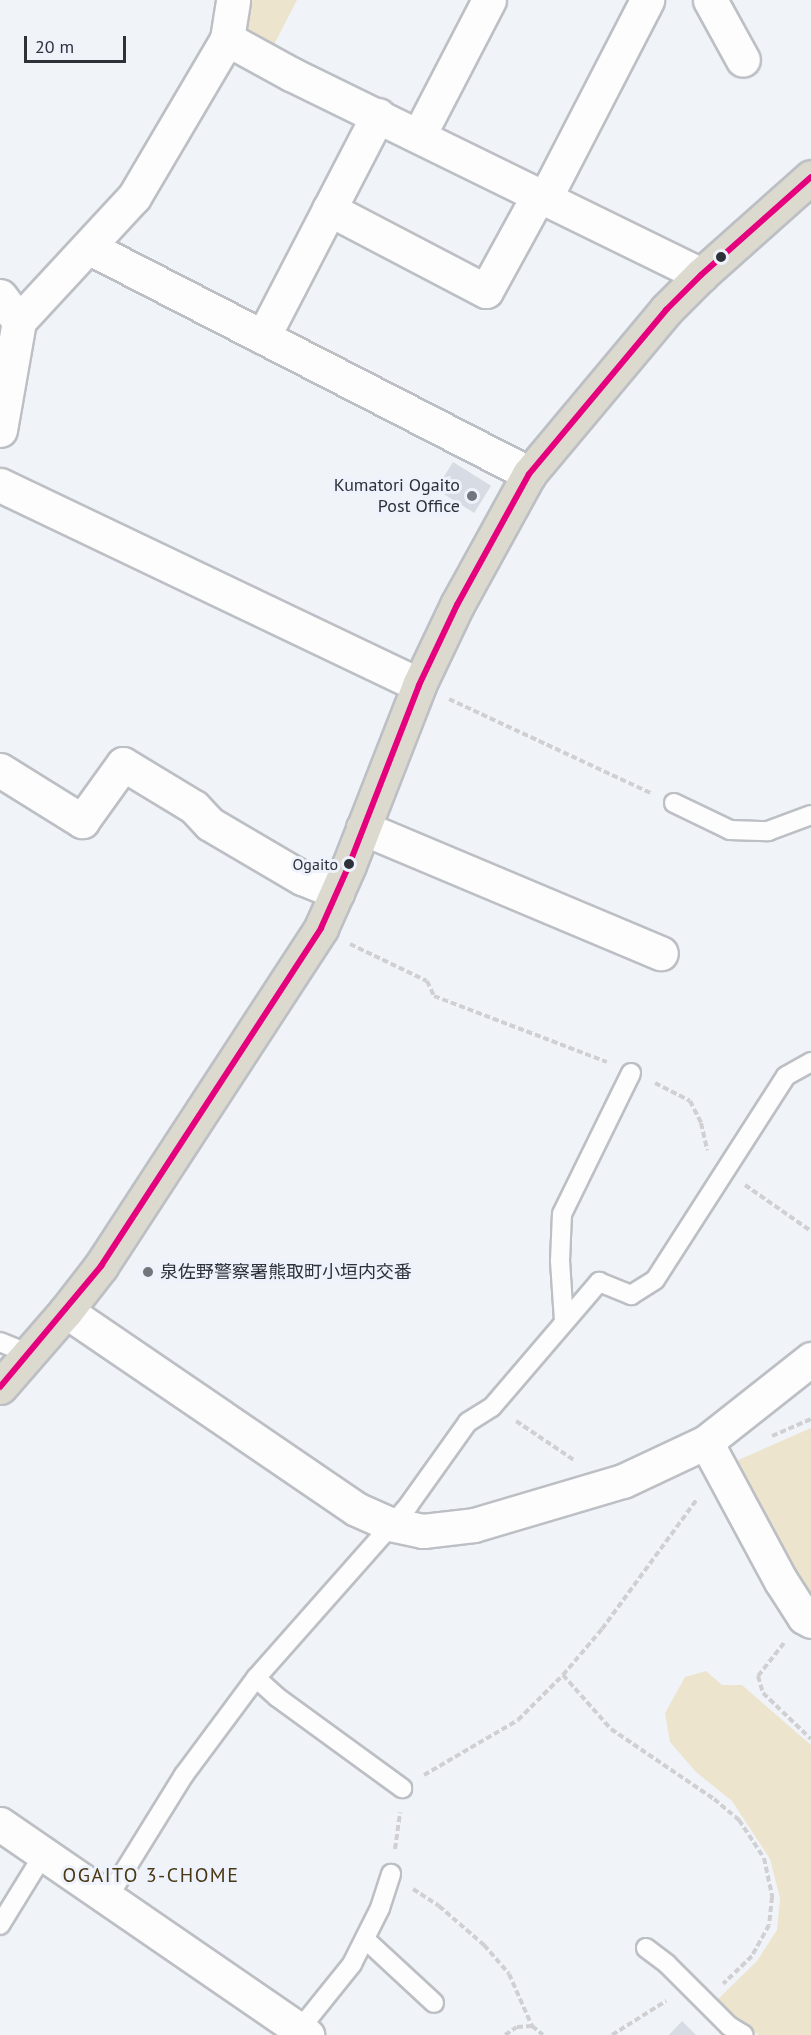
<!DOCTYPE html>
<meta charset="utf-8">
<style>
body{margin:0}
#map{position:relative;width:811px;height:2035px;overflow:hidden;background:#f0f3f8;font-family:"PT Sans","Noto Sans JP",sans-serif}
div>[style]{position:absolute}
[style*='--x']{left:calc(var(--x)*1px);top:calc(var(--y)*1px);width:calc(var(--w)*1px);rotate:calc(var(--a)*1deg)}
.green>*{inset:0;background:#ede4ce}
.building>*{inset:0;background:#d7dbe3;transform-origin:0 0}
.path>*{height:4px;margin-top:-2px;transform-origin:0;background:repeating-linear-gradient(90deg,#d0d0d3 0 6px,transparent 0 9px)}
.roads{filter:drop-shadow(2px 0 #bcbfc4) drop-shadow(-2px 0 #bcbfc4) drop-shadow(0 2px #bcbfc4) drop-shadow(0 -2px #bcbfc4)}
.lane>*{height:18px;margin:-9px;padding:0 9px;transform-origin:9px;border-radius:9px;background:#fdfdfe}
.street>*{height:33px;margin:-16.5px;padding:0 16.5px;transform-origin:16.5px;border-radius:16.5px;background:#fdfdfe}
.secondary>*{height:33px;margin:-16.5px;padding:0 16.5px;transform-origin:16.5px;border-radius:16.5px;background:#fdfdfe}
.highway>*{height:33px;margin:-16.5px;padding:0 16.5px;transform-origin:16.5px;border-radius:16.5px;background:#dcd9ce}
.bus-1>*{height:6px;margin:-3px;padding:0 3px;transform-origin:3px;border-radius:3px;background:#e5007d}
.dots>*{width:16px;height:16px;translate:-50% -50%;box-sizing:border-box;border:3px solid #edf2fc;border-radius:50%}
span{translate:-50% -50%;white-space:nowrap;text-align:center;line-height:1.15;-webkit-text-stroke:6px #edf2fc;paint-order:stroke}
.bus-label{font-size:16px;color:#2e3138}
.right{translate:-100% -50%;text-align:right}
.poi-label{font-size:18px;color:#2e3138}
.left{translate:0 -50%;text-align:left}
.neighbourhood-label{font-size:20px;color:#493811;letter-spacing:1.5px}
.scale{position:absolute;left:24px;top:36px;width:102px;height:27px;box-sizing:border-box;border:3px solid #2e3138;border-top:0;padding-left:8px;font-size:18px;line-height:21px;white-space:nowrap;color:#2e3138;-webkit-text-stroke:4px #edf2fc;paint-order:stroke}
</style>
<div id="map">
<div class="green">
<i style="clip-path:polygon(240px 0,297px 0,266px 60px,227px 39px)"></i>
<i style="clip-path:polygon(811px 1428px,811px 1610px,729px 1464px)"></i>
<i style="clip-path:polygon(706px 1671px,722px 1685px,742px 1685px,811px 1745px,811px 2035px,759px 2035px,725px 2015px,713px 2004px,757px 1961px,777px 1930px,780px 1898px,770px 1859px,732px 1801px,696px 1772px,670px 1742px,665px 1713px,685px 1677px)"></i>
</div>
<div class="building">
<i style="left:453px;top:462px;width:45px;height:32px;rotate:32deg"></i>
<i style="clip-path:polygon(682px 2021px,696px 2035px,669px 2035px)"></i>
</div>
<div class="path">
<i style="--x:449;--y:699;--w:223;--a:25"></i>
<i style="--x:350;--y:944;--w:85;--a:25.7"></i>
<i style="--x:427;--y:981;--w:17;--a:65"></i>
<i style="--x:434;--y:996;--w:185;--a:20.9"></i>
<i style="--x:655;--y:1083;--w:39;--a:27"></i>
<i style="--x:690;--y:1101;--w:25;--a:63"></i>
<i style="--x:701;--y:1123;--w:28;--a:77"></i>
<i style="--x:745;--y:1185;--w:80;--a:34.9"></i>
<i style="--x:516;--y:1421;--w:70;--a:33.9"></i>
<i style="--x:772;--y:1436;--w:43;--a:-23.6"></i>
<i style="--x:784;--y:1643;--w:42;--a:128.2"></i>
<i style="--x:758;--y:1676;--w:18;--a:74"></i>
<i style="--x:763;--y:1693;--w:66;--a:43.8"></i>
<i style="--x:563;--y:1675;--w:72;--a:48.4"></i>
<i style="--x:611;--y:1729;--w:125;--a:34.2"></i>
<i style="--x:714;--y:1799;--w:33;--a:40"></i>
<i style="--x:739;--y:1820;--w:45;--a:56.7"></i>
<i style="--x:764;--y:1858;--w:40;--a:78"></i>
<i style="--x:772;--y:1897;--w:28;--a:96"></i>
<i style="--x:769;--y:1925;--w:35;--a:119"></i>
<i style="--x:752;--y:1956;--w:40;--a:136"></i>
<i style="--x:424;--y:1775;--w:109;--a:-30.3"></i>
<i style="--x:518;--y:1720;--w:64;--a:-45"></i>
<i style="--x:563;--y:1675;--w:60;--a:-49.7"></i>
<i style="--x:602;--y:1629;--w:162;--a:-53.8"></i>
<i style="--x:395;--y:1849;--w:37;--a:-82"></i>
<i style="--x:413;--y:1889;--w:31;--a:33"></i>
<i style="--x:439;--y:1906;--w:60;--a:40.9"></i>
<i style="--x:484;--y:1945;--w:38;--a:49"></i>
<i style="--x:509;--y:1974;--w:57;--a:66.1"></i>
<i style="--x:532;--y:2026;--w:14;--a:39"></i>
<i style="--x:505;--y:2035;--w:14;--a:-34"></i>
<i style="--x:517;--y:2027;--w:15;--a:-4"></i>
<i style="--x:612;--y:2035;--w:64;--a:-32.2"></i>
</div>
<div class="roads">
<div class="lane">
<i style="--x:674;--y:803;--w:62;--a:25.7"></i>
<i style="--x:730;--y:830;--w:38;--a:2"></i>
<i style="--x:768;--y:831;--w:46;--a:-20.4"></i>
<i style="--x:564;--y:1321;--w:60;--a:-93.8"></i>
<i style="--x:560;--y:1261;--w:47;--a:-87.6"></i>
<i style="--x:562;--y:1214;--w:157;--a:-63.9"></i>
<i style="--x:0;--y:1342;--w:32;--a:22"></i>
<i style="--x:256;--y:1678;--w:28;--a:42"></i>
<i style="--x:277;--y:1697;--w:155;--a:36.1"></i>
<i style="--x:107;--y:1899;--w:146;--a:-58.2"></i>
<i style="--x:184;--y:1775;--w:121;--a:-53.4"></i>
<i style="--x:256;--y:1678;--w:230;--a:-48.5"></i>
<i style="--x:408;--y:1506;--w:103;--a:-54.5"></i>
<i style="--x:468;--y:1422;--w:28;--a:-32"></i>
<i style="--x:492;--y:1407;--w:165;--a:-49.4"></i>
<i style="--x:599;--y:1282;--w:35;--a:22"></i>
<i style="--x:631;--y:1295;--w:28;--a:-32"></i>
<i style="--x:655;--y:1280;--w:242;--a:-57.3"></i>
<i style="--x:786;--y:1076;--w:29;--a:-29"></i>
<i style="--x:0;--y:1925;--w:82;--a:-58.4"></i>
<i style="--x:365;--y:1939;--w:94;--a:42.8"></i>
<i style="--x:646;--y:1948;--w:26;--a:37"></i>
<i style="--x:667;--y:1964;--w:88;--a:45"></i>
<i style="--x:729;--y:2026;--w:17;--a:31"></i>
<i style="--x:295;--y:2035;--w:91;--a:-51.2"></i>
<i style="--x:352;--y:1964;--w:63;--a:-63.4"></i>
<i style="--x:380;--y:1908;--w:36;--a:-72"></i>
</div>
<div class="street">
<i style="--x:710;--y:0;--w:68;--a:61.2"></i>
<i style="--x:227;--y:39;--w:73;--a:28.7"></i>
<i style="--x:291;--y:74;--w:457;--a:26.1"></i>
<i style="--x:419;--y:135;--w:152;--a:-62.6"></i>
<i style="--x:545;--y:198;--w:223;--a:-62.7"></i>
<i style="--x:329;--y:209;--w:177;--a:27.6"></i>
<i style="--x:486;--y:291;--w:108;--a:-61.3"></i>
<i style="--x:90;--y:248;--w:494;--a:27.2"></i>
<i style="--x:0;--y:296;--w:31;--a:53"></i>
<i style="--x:263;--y:337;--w:250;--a:-62.6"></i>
<i style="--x:0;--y:430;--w:111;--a:-80.1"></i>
<i style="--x:19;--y:321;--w:169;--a:-47.2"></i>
<i style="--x:134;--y:197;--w:183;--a:-59.5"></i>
<i style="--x:227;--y:39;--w:39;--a:-81"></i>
<i style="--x:0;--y:485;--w:464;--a:25.5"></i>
<i style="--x:0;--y:770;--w:97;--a:31.9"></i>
<i style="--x:82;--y:821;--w:70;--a:-54.3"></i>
<i style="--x:123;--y:764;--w:83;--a:31.2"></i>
<i style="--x:194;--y:807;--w:23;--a:47"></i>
<i style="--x:210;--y:824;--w:107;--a:30.4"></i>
<i style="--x:302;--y:878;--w:38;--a:22"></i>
<i style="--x:363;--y:828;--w:323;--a:22.8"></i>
<i style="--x:706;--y:1442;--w:158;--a:61.7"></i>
<i style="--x:781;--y:1581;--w:43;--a:57.4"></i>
<i style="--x:804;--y:1617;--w:8;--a:30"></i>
<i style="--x:0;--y:1824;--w:373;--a:34.5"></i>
</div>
<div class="secondary">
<i style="--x:66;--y:1311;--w:351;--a:34.3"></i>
<i style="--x:356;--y:1509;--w:37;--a:24"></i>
<i style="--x:390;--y:1524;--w:34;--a:12"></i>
<i style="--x:423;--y:1531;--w:51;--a:-6.7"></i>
<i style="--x:474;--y:1525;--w:155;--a:-16.5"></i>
<i style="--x:623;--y:1481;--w:92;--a:-25.2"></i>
<i style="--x:706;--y:1442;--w:134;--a:-38.3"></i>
</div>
<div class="highway">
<i style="--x:0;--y:1387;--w:101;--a:-49"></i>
<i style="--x:66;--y:1311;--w:57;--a:-52.1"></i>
<i style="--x:101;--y:1266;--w:403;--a:-56.9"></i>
<i style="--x:321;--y:928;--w:69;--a:-66"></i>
<i style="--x:349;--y:865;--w:193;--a:-68.7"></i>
<i style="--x:419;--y:685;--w:89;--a:-64.6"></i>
<i style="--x:457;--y:605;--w:149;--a:-61.2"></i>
<i style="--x:529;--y:474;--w:214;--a:-50.1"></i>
<i style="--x:666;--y:310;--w:49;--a:-45"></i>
<i style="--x:701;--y:275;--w:147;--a:-41.7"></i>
</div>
</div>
<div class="bus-1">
<i style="--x:0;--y:1387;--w:158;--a:-50.1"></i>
<i style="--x:101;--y:1266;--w:403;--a:-56.9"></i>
<i style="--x:321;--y:928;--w:69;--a:-66"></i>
<i style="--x:349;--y:865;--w:193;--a:-68.7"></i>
<i style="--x:419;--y:685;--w:89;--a:-64.6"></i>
<i style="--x:457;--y:605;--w:149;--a:-61.2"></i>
<i style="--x:529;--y:474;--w:214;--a:-50.1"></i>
<i style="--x:666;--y:310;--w:49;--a:-45"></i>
<i style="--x:701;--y:275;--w:147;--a:-41.7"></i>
</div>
<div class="dots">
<i style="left:721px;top:257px;background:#2e3138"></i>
<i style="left:472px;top:496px;background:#72757b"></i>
<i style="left:349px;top:864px;background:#2e3138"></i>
<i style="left:148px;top:1272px;background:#72757b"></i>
</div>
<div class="bus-label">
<span class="right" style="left:338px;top:864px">Ogaito</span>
</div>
<div class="poi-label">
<span class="right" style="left:460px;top:496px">Kumatori Ogaito<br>Post Office</span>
<span class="left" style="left:160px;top:1272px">泉佐野警察署熊取町小垣内交番</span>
</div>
<div class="neighbourhood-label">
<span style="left:151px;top:1875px">OGAITO 3-CHOME</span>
</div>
<div class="scale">20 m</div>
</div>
